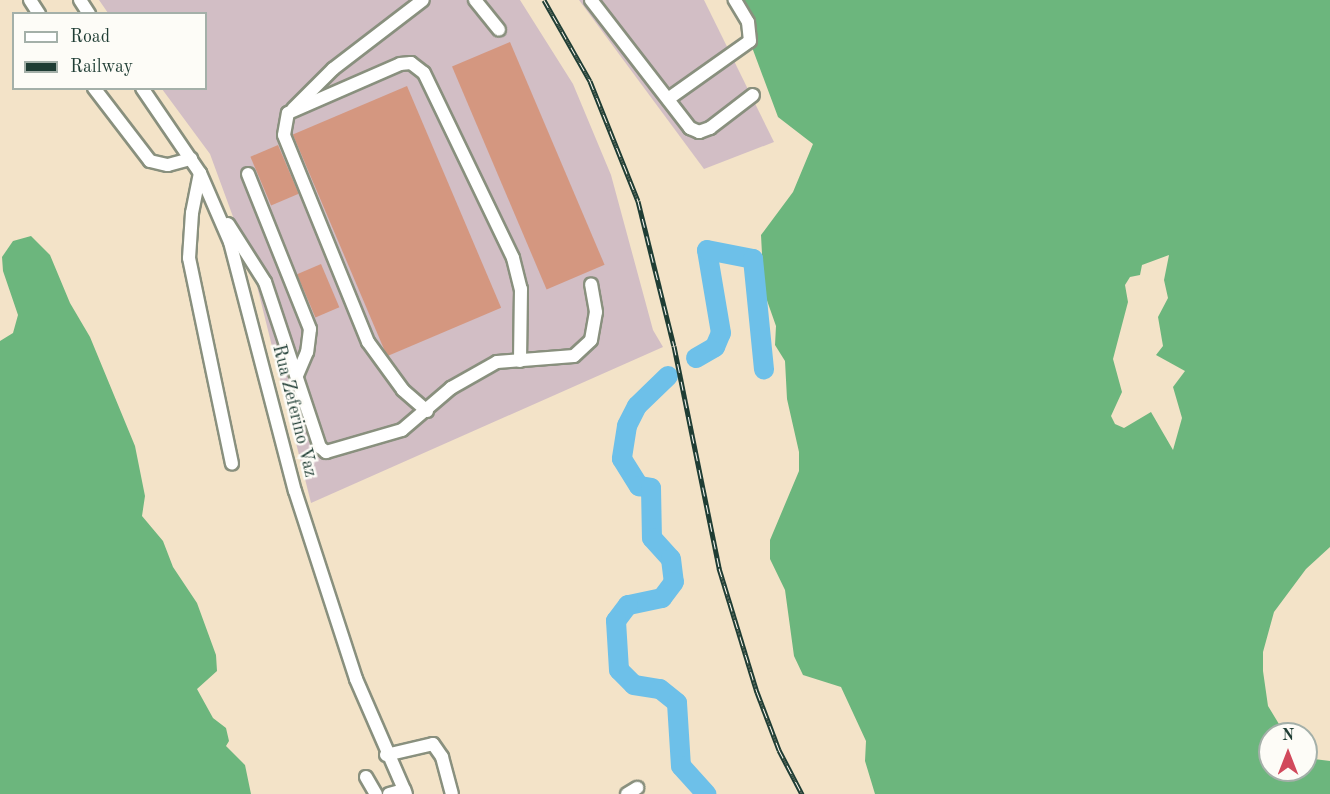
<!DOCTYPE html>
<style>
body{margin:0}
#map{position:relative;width:1330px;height:794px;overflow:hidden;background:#f3e3c8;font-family:"Old Standard TT",serif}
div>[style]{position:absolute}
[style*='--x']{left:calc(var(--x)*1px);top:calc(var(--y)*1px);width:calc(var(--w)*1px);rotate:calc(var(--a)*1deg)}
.industrial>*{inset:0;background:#d2bec5}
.forest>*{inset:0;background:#6cb67d}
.river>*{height:20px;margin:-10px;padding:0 10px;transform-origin:10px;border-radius:10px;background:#6dc0e9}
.building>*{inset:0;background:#d49780;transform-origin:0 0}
.roads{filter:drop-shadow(2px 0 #89907e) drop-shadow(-2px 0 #89907e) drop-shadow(0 2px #89907e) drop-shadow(0 -2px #89907e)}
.minor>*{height:12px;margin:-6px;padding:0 6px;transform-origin:6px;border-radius:6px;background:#fff}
.rail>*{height:5px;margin-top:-2.5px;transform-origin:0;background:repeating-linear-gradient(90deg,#fdfcf7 0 9px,#1f3d34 0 18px);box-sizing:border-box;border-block:2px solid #1f3d34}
span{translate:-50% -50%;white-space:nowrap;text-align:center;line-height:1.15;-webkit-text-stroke:5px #fdfcf7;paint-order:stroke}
.street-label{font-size:18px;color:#1f3d34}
.legend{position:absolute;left:12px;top:12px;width:195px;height:78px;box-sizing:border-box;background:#fdfcf7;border:2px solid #a4b0a9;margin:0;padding:8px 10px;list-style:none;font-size:18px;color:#1f3d34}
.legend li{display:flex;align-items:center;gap:12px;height:30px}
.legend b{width:30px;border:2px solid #a4b0a9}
.north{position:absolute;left:1258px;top:722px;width:60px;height:60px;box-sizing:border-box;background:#fdfcf7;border:2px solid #a4b0a9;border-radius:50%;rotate:0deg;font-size:16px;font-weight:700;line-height:24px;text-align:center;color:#1f3d34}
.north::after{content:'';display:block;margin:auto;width:21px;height:27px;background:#d1495b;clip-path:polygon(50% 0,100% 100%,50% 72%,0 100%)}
</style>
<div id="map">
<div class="industrial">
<i style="clip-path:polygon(99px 0,520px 0,573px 84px,611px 175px,653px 330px,663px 347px,311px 503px,254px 274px,210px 154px,162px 89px,206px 88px,206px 14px,108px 13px)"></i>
<i style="clip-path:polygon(579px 0,704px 0,774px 142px,704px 169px)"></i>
</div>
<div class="forest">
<i style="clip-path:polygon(evenodd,729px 0,1330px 0,1330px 547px,1306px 569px,1274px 612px,1263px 652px,1263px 671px,1268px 706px,1285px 734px,1270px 734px,1270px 770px,1306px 770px,1306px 758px,1330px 761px,1330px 794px,875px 794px,865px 761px,866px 741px,841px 687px,803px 675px,794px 656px,785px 590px,770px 559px,770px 540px,799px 471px,799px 452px,787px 399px,785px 361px,775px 345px,776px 326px,764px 292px,761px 235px,793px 192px,813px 144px,778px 117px,740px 15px,729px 0,1169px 255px,1164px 280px,1168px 298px,1158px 317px,1163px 346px,1156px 355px,1185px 371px,1173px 387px,1182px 418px,1173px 450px,1151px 412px,1124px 428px,1115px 424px,1111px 416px,1122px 392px,1113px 359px,1128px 302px,1125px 285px,1130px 277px,1140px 275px,1142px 265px,1169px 255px)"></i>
<i style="clip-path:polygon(31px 236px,50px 255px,70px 303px,90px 337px,135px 446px,145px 496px,142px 516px,163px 541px,173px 567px,197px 603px,216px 655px,217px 671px,197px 689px,213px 718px,226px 728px,229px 741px,226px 746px,245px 765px,251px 794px,0 794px,0 341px,13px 333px,18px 315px,3px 271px,2px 257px,13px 241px)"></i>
</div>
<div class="river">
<i style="--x:696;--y:358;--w:22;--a:-30"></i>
<i style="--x:715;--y:347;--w:15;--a:-67"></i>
<i style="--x:721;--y:333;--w:84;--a:-99.6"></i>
<i style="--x:707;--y:250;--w:47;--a:11.1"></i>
<i style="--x:753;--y:259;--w:111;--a:84.3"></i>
<i style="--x:668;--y:376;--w:43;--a:135.9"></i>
<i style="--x:637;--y:406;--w:22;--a:117"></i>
<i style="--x:627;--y:426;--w:33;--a:99"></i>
<i style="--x:622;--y:459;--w:32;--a:58"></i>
<i style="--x:639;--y:486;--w:12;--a:9"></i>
<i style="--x:651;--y:488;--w:50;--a:88.9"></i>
<i style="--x:652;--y:538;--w:28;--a:48"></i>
<i style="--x:671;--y:559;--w:23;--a:83"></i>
<i style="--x:674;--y:582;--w:20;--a:127"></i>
<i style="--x:662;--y:598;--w:35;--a:168"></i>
<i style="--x:628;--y:605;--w:20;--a:127"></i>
<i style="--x:616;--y:621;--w:49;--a:86.5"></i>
<i style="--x:619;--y:670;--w:21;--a:45"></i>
<i style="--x:634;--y:685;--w:26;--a:9"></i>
<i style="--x:660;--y:689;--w:22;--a:39"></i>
<i style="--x:677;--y:703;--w:63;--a:86.4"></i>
<i style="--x:681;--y:766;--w:38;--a:48"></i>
</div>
<div class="building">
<i style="left:510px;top:42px;width:242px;height:63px;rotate:67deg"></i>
<i style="left:407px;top:86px;width:241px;height:124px;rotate:67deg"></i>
<i style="left:278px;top:145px;width:53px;height:30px;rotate:67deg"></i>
<i style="left:321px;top:264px;width:47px;height:26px;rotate:67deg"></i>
</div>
<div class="roads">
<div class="minor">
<i style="--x:30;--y:0;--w:17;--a:57"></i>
<i style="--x:80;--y:0;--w:17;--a:57"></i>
<i style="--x:475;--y:0;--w:38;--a:51"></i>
<i style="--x:591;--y:0;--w:162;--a:52.3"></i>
<i style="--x:690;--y:128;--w:10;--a:24"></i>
<i style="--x:699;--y:132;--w:12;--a:-20"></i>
<i style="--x:710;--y:128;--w:54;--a:-37.5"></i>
<i style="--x:94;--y:88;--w:92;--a:52.5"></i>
<i style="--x:150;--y:161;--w:18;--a:13"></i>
<i style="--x:168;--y:165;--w:24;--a:-15"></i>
<i style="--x:142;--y:88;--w:103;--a:55.7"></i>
<i style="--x:200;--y:173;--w:75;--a:66.5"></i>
<i style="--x:230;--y:242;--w:257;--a:75.4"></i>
<i style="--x:295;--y:491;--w:198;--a:72"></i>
<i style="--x:356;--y:679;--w:125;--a:66.5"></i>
<i style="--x:668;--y:99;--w:100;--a:-35.3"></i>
<i style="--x:750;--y:41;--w:19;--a:-96"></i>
<i style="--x:748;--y:22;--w:26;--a:-121"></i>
<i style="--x:293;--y:109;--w:57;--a:-45"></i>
<i style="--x:333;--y:69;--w:113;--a:-37.5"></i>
<i style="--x:200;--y:173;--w:41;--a:101.3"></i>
<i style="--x:192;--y:213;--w:45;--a:93.8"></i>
<i style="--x:189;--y:258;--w:210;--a:78.2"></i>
<i style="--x:248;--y:174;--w:167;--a:68.2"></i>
<i style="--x:310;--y:329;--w:23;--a:97"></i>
<i style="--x:307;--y:352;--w:25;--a:113"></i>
<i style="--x:228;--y:224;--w:69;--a:57.5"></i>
<i style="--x:265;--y:282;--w:174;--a:71.6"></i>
<i style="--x:320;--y:447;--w:8;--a:40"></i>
<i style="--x:326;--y:452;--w:79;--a:-16.1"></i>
<i style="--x:402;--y:430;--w:65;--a:-40.6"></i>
<i style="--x:451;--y:388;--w:53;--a:-29.5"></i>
<i style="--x:497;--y:362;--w:77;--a:-4.5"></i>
<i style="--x:574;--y:356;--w:23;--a:-43"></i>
<i style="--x:591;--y:340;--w:28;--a:-80"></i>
<i style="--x:596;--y:312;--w:28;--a:-100"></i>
<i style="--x:427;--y:411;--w:32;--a:-139"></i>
<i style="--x:403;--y:390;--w:59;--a:-126.1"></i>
<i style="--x:368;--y:342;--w:223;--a:-112.1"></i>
<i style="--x:284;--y:135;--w:22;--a:-80"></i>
<i style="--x:288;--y:113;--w:122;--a:-23.6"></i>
<i style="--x:400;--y:64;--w:11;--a:-5"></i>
<i style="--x:411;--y:63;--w:16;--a:38"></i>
<i style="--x:424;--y:73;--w:205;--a:64.3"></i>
<i style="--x:513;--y:258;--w:32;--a:76"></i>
<i style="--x:521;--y:289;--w:72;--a:90.8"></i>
<i style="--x:386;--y:755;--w:48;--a:-13.2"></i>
<i style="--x:433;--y:744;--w:16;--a:55"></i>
<i style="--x:442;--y:757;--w:38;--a:75"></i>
<i style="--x:366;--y:777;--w:20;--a:60"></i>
<i style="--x:389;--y:794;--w:16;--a:-15"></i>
<i style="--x:627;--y:794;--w:12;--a:-31"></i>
</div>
</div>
<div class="rail">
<i style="--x:544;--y:0;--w:93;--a:60.4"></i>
<i style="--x:590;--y:81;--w:129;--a:68.2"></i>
<i style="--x:638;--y:201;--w:149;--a:76.1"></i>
<i style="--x:674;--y:346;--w:227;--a:78.5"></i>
<i style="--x:719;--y:568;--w:130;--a:73"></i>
<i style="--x:757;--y:692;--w:62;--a:69.2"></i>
<i style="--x:779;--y:750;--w:50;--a:62.4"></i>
</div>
<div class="street-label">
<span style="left:294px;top:411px;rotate:76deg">Rua Zeferino Vaz</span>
</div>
<ul class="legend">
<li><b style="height:8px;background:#fff"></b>Road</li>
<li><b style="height:8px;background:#1f3d34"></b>Railway</li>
</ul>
<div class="north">N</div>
</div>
